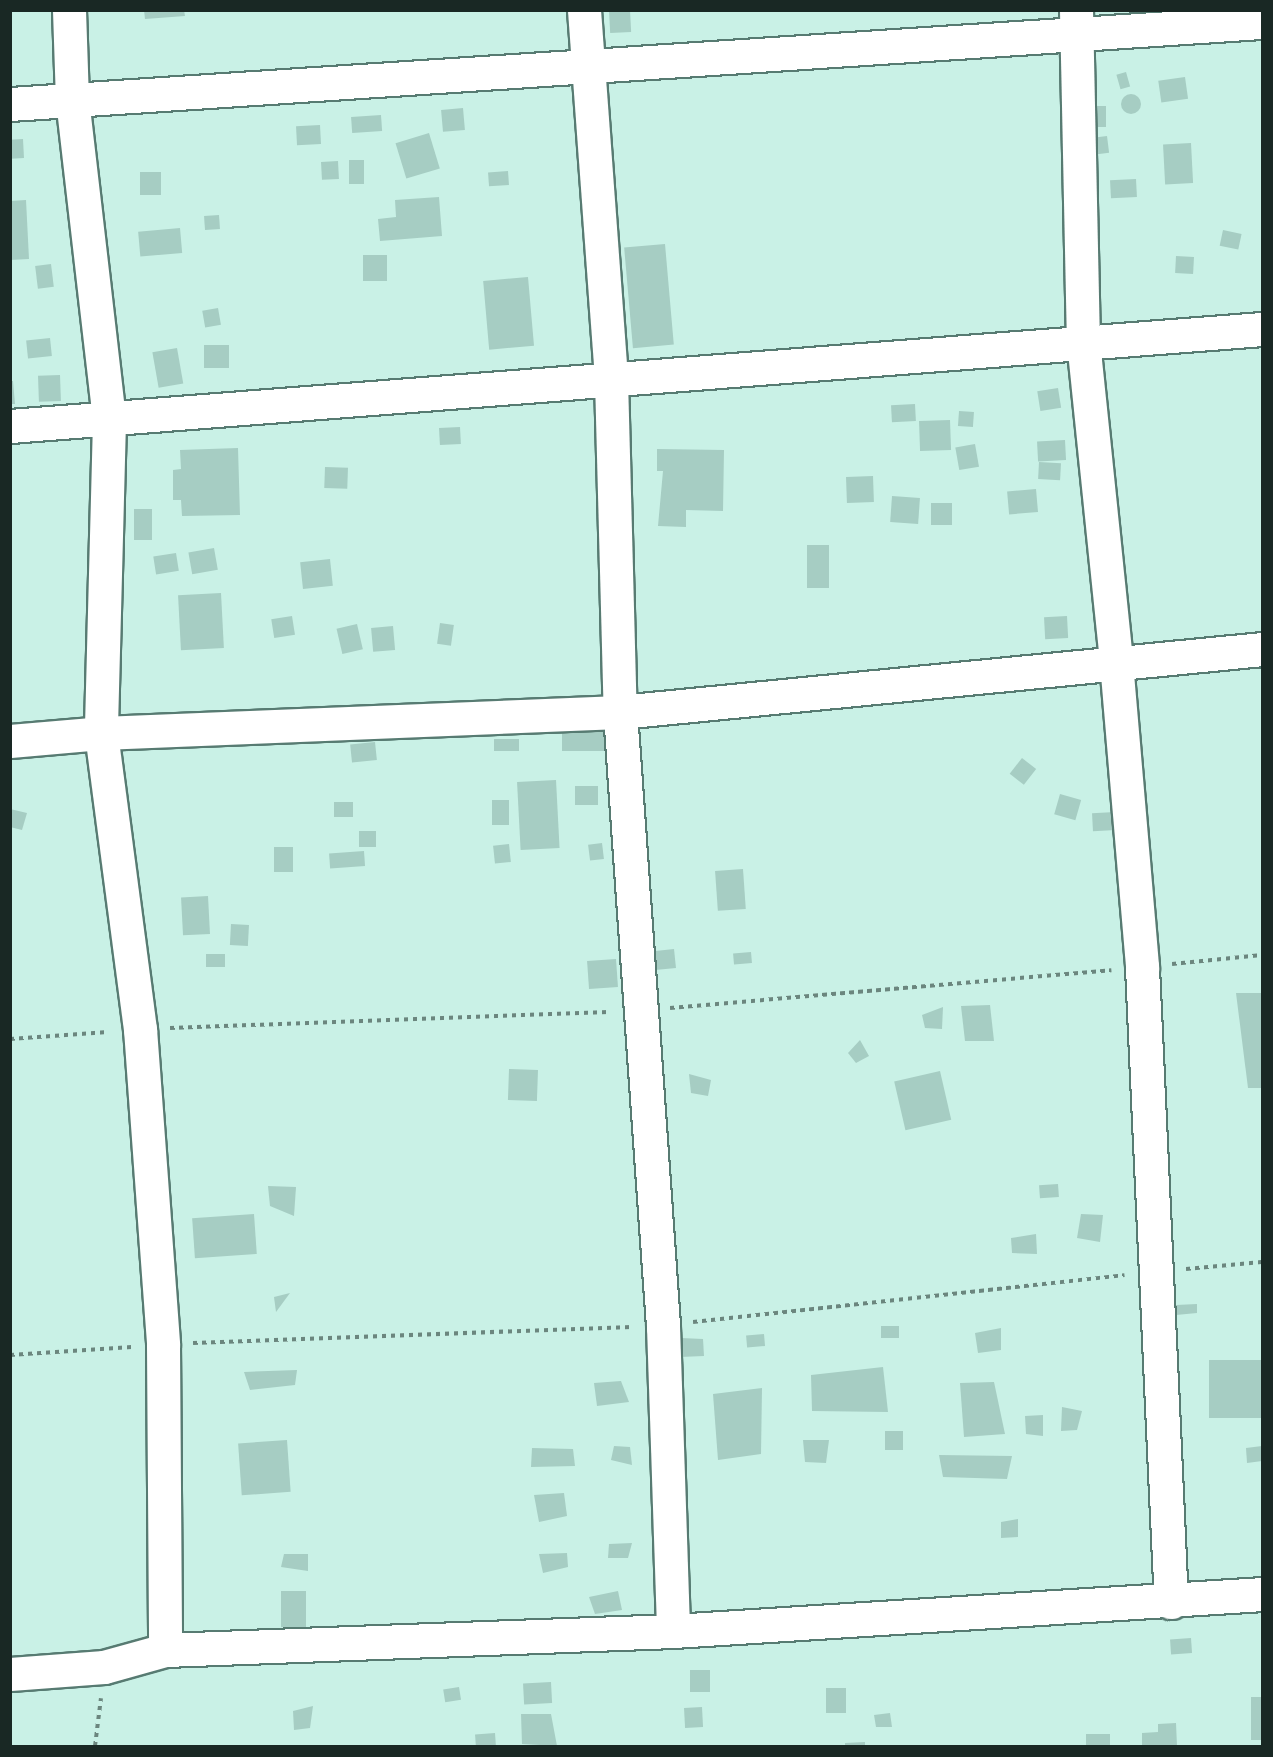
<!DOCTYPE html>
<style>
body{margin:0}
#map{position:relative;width:1273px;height:1757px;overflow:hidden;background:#c9f1e6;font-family:Raleway,sans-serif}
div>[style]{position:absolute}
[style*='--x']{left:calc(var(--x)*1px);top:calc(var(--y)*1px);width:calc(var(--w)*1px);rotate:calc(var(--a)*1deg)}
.building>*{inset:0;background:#a6cdc3;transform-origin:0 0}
.round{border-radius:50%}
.path>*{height:4px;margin-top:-2px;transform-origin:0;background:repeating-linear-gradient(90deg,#6b867e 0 4.5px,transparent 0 9px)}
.roads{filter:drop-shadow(2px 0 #577b72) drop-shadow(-2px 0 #577b72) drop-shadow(0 2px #577b72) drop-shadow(0 -2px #577b72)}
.minor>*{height:33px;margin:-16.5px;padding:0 16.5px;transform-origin:16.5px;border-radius:16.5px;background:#fff}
span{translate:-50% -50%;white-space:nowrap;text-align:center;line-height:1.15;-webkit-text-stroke:5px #d6fef3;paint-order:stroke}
.frame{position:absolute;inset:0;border:12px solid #192824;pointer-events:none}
</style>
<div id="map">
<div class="building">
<i style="clip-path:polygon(144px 10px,184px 10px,185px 16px,145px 19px)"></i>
<i style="left:630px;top:10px;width:22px;height:21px;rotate:87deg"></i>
<i style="left:1126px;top:72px;width:15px;height:10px;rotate:74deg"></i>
<i style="left:1185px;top:77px;width:22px;height:27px;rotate:82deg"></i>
<i class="round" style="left:1121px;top:94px;width:20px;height:20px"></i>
<i style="left:1089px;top:106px;width:17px;height:21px"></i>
<i style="left:463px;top:108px;width:22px;height:22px;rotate:85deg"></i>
<i style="left:381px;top:115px;width:16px;height:30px;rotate:86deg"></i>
<i style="left:320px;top:125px;width:19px;height:24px;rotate:87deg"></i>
<i style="left:429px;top:133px;width:37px;height:35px;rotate:73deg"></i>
<i style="left:1107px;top:136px;width:17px;height:16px;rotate:83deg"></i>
<i style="left:23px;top:139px;width:19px;height:13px;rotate:87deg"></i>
<i style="left:1191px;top:143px;width:40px;height:28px;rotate:87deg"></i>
<i style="left:349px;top:160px;width:15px;height:24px"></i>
<i style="left:338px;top:161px;width:18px;height:17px;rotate:87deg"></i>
<i style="left:508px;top:171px;width:14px;height:20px;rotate:86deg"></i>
<i style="left:140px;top:172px;width:21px;height:23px"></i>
<i style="left:1136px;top:179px;width:18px;height:26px;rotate:87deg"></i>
<i style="clip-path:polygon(439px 197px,442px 236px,380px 241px,378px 219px,396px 217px,395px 200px)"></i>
<i style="clip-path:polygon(26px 200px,29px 259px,10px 260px,10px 201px)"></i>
<i style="left:219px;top:215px;width:14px;height:15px;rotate:86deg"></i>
<i style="left:180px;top:228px;width:25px;height:42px;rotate:85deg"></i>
<i style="left:1223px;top:230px;width:19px;height:16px;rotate:12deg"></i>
<i style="left:665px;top:244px;width:101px;height:41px;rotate:85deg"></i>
<i style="left:363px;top:255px;width:24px;height:26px"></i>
<i style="left:1176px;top:256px;width:18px;height:17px;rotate:3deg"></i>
<i style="left:51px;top:264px;width:23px;height:16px;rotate:83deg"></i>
<i style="left:528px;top:277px;width:69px;height:45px;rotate:85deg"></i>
<i style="left:218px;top:308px;width:17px;height:16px;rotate:80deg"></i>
<i style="left:50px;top:338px;width:18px;height:24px;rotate:84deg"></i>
<i style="left:204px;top:345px;width:25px;height:23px"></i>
<i style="left:177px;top:348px;width:36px;height:25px;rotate:80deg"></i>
<i style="left:60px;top:375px;width:26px;height:22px;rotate:88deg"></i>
<i style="clip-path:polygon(10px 381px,13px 381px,15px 404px,10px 404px)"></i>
<i style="left:1058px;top:388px;width:20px;height:21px;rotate:81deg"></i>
<i style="left:915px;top:404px;width:17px;height:24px;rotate:87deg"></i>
<i style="left:959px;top:411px;width:15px;height:15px;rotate:4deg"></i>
<i style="left:950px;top:420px;width:30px;height:31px;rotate:88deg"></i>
<i style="left:460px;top:427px;width:17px;height:21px;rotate:87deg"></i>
<i style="left:1065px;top:440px;width:20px;height:28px;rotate:87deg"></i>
<i style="left:975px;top:444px;width:23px;height:20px;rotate:80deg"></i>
<i style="clip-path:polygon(238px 448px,240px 515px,182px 516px,181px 500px,173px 500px,173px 470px,181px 469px,180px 450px)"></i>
<i style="clip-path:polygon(657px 449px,724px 450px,723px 511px,686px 510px,686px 527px,658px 526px,663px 471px,657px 471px)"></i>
<i style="left:1039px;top:462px;width:22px;height:17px;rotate:3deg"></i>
<i style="left:325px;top:467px;width:23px;height:21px;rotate:2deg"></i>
<i style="left:873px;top:476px;width:26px;height:27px;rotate:88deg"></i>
<i style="left:1036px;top:489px;width:23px;height:29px;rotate:85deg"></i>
<i style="left:892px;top:496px;width:28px;height:26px;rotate:4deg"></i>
<i style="left:931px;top:503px;width:21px;height:22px"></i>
<i style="left:134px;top:509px;width:18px;height:31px"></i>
<i style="left:829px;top:545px;width:43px;height:22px;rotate:90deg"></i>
<i style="left:214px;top:548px;width:22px;height:26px;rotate:80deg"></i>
<i style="left:176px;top:553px;width:18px;height:23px;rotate:81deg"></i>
<i style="left:330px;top:559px;width:27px;height:30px;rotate:84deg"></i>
<i style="left:221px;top:593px;width:55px;height:43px;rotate:87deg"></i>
<i style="left:292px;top:616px;width:19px;height:21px;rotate:81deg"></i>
<i style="left:1067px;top:616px;width:22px;height:23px;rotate:87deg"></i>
<i style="left:440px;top:623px;width:14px;height:21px;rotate:8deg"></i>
<i style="left:357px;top:624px;width:26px;height:21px;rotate:77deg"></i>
<i style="left:393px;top:626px;width:24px;height:22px;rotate:85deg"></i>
<i style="left:610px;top:720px;width:31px;height:48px;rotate:90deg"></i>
<i style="left:519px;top:739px;width:12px;height:25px;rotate:90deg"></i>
<i style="left:375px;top:742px;width:18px;height:25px;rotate:84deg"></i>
<i style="left:1022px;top:758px;width:18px;height:20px;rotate:38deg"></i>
<i style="left:556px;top:780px;width:68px;height:39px;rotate:87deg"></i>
<i style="left:575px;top:786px;width:23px;height:19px"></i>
<i style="left:1060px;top:794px;width:22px;height:21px;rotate:16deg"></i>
<i style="left:492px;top:800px;width:17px;height:25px"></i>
<i style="left:334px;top:802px;width:19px;height:15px"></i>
<i style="clip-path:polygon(10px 809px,27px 813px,22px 830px,10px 827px)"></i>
<i style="left:1115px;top:812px;width:18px;height:23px;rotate:87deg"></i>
<i style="left:359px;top:831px;width:17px;height:16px"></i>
<i style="left:602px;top:843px;width:16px;height:14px;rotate:83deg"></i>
<i style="left:509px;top:844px;width:18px;height:16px;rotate:84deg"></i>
<i style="left:274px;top:847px;width:19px;height:25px"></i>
<i style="left:364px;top:851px;width:15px;height:35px;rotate:86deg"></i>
<i style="left:743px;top:869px;width:40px;height:28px;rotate:86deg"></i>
<i style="left:208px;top:896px;width:38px;height:27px;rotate:87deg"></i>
<i style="left:231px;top:924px;width:18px;height:21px;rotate:3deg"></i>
<i style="left:674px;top:949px;width:19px;height:21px;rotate:84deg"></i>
<i style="left:751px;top:952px;width:11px;height:18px;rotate:85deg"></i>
<i style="left:225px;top:954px;width:13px;height:19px;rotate:90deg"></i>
<i style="left:616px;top:959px;width:28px;height:29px;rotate:86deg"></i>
<i style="clip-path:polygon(1236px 993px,1262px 993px,1262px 1088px,1248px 1088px)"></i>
<i style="clip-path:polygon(990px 1005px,994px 1041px,965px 1041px,961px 1006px)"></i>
<i style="clip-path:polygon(943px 1007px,942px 1029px,925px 1028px,922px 1015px)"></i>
<i style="clip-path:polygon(860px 1040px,869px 1056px,856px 1063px,848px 1053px)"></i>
<i style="left:538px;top:1070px;width:31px;height:29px;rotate:92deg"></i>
<i style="left:940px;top:1071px;width:50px;height:47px;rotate:77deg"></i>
<i style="clip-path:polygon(689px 1074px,711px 1080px,708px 1096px,691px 1093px)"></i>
<i style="left:1058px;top:1184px;width:13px;height:19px;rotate:86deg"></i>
<i style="clip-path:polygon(268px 1186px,296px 1187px,294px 1216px,270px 1206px)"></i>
<i style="left:254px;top:1214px;width:40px;height:62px;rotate:86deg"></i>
<i style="clip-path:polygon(1081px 1214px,1103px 1215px,1100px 1242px,1077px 1238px)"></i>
<i style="clip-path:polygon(1036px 1234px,1037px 1254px,1012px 1253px,1011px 1238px)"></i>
<i style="clip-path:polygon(290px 1293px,276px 1312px,274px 1297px)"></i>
<i style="clip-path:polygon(1197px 1304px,1197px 1313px,1176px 1315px,1176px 1305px)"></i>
<i style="left:899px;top:1326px;width:12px;height:18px;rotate:90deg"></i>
<i style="clip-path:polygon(1001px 1328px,1001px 1350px,978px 1353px,975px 1333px)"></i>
<i style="left:764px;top:1334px;width:12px;height:18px;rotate:85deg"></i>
<i style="clip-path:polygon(681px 1338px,703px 1339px,704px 1356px,680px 1357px)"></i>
<i style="left:1262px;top:1360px;width:58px;height:53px;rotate:90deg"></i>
<i style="clip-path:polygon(883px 1367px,888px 1412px,812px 1411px,811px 1375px)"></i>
<i style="clip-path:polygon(297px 1370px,295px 1385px,250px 1390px,244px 1372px)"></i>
<i style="clip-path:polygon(621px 1381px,629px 1402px,597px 1406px,594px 1383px)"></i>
<i style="clip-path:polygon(994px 1382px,1005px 1434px,964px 1437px,960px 1383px)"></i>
<i style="clip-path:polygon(762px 1388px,761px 1454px,718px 1460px,713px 1394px)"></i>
<i style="clip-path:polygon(1062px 1407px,1082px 1411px,1077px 1430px,1061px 1431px)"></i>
<i style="clip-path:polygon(1043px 1415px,1043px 1436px,1026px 1434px,1025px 1416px)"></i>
<i style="left:885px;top:1431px;width:18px;height:19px"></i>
<i style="left:287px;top:1440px;width:52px;height:49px;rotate:86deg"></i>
<i style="clip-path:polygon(803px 1440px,829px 1440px,826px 1463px,805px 1462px)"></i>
<i style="clip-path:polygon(614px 1446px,630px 1447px,632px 1465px,611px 1460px)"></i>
<i style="clip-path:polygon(1262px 1446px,1262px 1461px,1247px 1463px,1246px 1448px)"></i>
<i style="clip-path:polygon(532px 1448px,573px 1449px,575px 1466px,531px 1467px)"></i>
<i style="clip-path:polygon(939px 1455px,1012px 1456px,1007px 1479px,943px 1477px)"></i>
<i style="clip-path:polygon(564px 1493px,567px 1516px,539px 1522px,534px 1495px)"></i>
<i style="clip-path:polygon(1018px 1519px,1018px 1537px,1001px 1538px,1001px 1522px)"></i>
<i style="clip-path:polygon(632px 1543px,628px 1558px,608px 1558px,609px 1544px)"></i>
<i style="clip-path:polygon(567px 1553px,568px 1567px,543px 1573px,539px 1554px)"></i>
<i style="clip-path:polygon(284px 1554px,308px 1554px,308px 1571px,281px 1567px)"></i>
<i style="left:281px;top:1591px;width:25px;height:36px"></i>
<i style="clip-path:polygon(618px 1591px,622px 1610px,595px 1614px,589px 1597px)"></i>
<i style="left:1191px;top:1638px;width:15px;height:21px;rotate:86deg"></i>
<i style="left:710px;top:1670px;width:22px;height:20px;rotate:90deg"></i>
<i style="left:551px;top:1682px;width:21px;height:28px;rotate:87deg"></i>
<i style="left:459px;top:1687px;width:13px;height:16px;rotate:81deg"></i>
<i style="left:846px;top:1688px;width:25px;height:20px;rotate:90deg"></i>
<i style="left:1262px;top:1697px;width:43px;height:11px;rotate:90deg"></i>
<i style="clip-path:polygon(313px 1706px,310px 1728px,294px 1730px,293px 1711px)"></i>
<i style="left:702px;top:1707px;width:20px;height:18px;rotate:87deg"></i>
<i style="clip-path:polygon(890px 1713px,892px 1727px,876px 1727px,874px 1715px)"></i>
<i style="clip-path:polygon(521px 1714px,551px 1714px,557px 1746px,522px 1744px)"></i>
<i style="clip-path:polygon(1176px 1723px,1177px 1746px,1142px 1746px,1142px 1733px,1158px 1732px,1158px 1724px)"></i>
<i style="left:495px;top:1733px;width:13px;height:20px;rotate:86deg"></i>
<i style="left:1110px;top:1734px;width:12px;height:24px;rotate:90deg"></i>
<i style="clip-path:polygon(865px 1742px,865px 1746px,845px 1746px,845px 1743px)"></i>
</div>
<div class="path">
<i style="--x:1172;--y:964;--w:90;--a:-5.7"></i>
<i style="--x:670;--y:1008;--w:443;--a:-4.9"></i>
<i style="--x:170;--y:1028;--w:439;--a:-2.1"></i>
<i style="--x:10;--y:1039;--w:98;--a:-4.1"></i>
<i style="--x:1186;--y:1269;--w:76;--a:-5.3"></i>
<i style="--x:693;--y:1322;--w:434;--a:-6.2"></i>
<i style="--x:193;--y:1343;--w:439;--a:-2.1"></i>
<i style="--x:10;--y:1355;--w:122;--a:-3.8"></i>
<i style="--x:95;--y:1746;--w:48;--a:-82.9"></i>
</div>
<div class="roads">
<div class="minor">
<i style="--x:69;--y:10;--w:89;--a:88.1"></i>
<i style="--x:72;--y:99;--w:324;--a:83.4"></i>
<i style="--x:109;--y:421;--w:312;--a:91.5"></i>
<i style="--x:101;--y:733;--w:299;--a:82.5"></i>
<i style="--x:140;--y:1029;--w:317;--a:85.8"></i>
<i style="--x:163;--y:1345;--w:305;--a:89.6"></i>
<i style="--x:584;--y:10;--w:370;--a:85.8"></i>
<i style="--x:611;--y:379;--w:333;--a:88.5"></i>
<i style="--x:620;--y:712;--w:616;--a:85.99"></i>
<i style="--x:663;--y:1326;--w:305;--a:88.1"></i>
<i style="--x:1076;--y:10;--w:331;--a:88.8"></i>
<i style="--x:1083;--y:341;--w:323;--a:84.1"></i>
<i style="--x:1116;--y:662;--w:306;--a:85.1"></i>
<i style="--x:1142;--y:967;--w:636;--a:87.39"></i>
<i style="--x:10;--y:104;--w:1255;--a:-3.75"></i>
<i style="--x:10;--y:426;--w:1256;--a:-4.43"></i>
<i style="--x:10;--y:741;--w:91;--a:-5"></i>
<i style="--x:101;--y:733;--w:519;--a:-2.32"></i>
<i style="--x:620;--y:712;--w:645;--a:-5.6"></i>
<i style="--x:10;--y:1674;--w:94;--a:-4.3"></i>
<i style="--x:104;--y:1667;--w:63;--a:-15.6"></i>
<i style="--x:165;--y:1650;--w:508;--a:-2.14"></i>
<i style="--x:673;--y:1631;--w:590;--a:-3.59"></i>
</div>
</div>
<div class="frame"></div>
</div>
